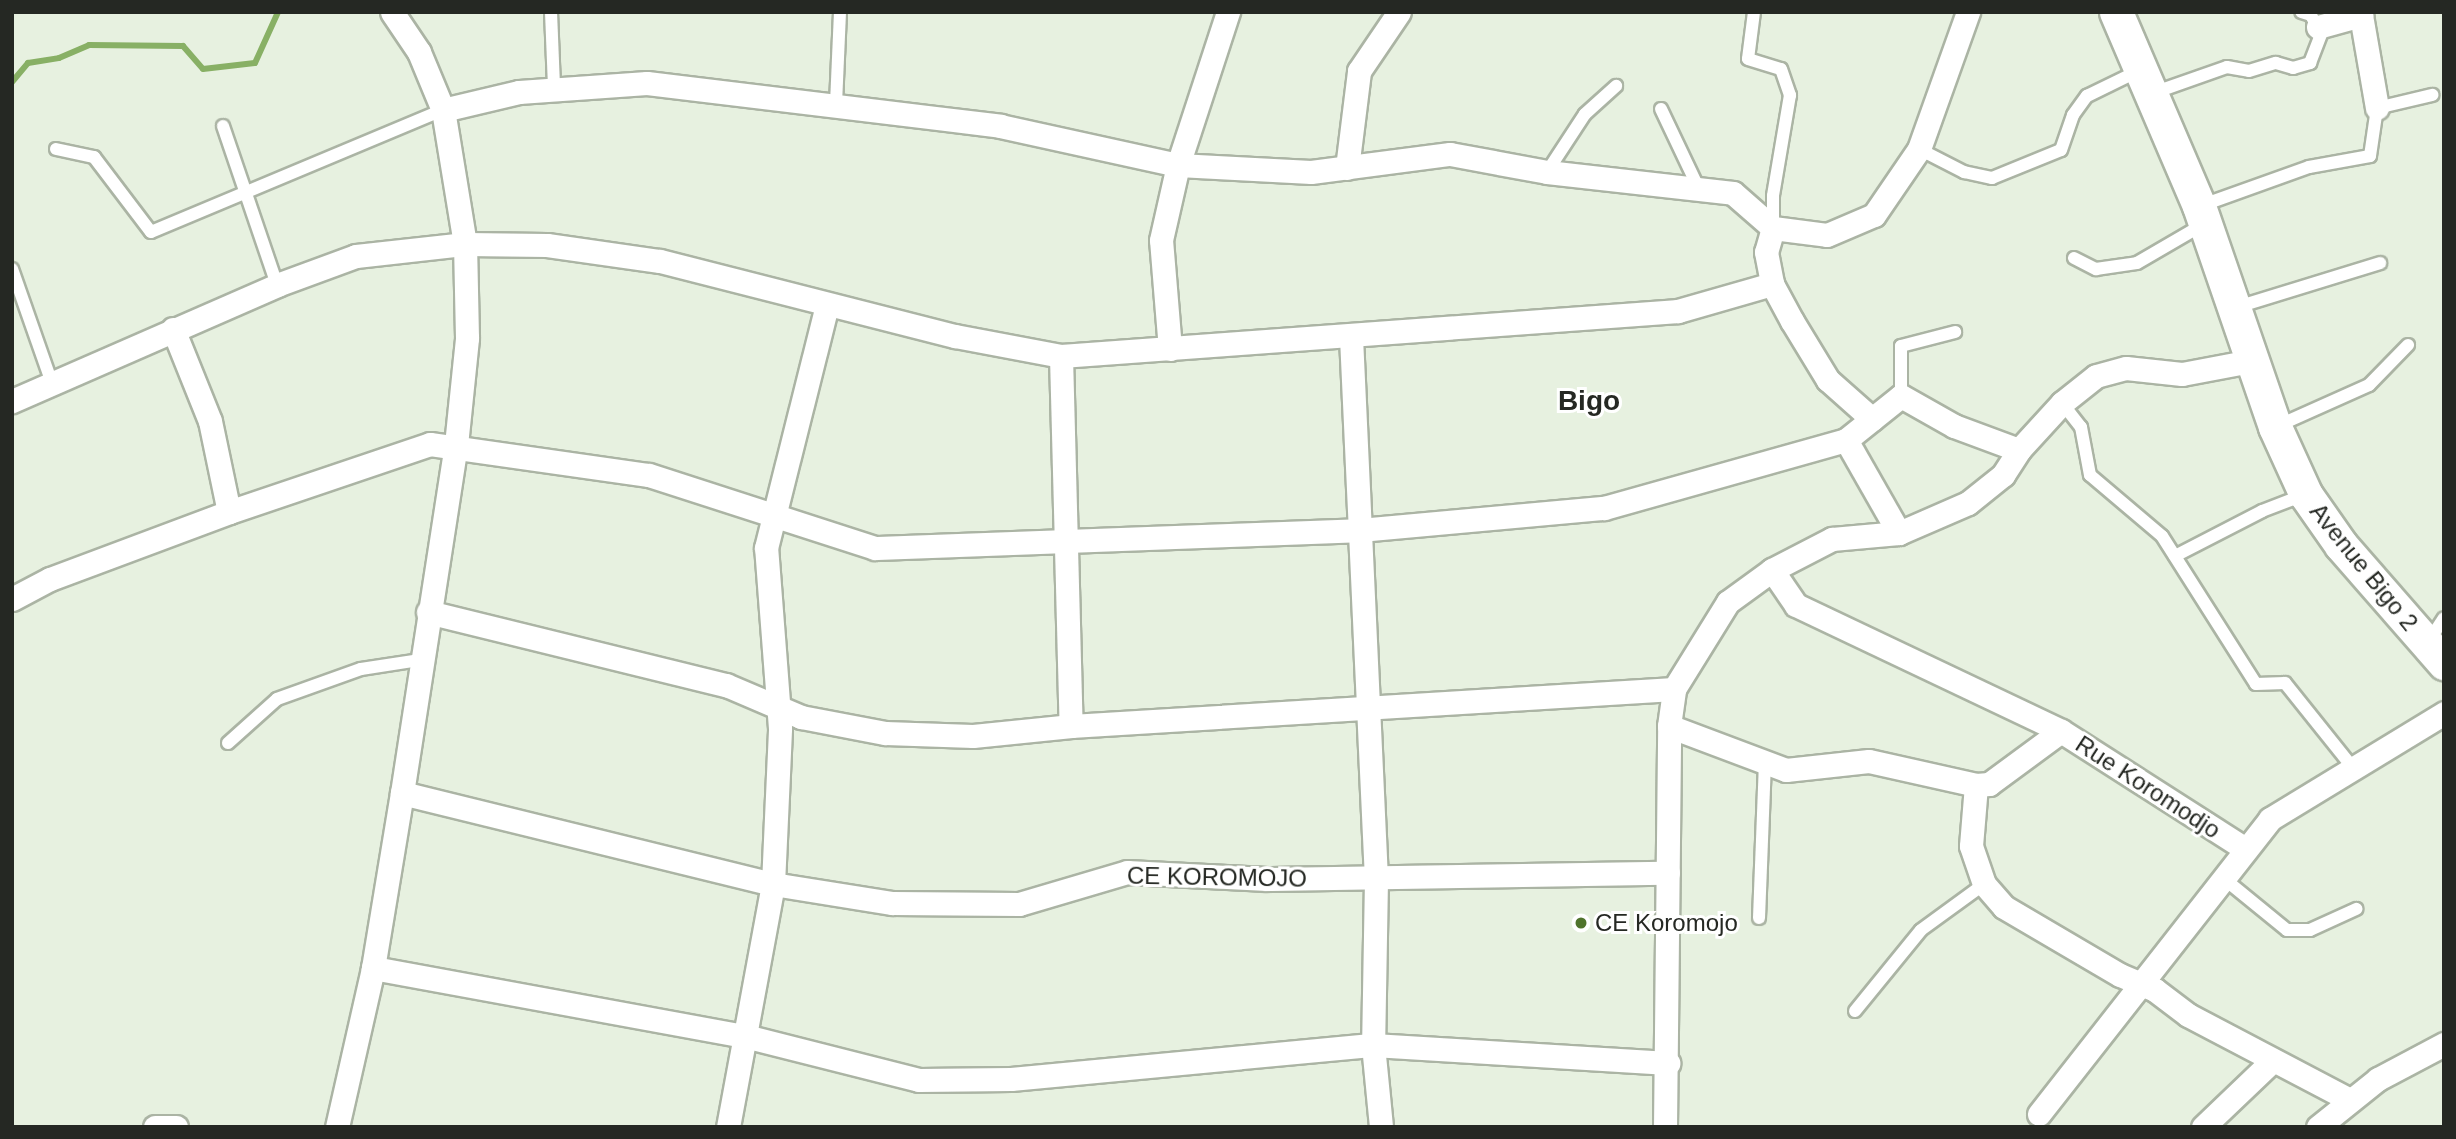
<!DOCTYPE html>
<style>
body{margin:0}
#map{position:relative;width:2456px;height:1139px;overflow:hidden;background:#e7f1e0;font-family:Helvetica,sans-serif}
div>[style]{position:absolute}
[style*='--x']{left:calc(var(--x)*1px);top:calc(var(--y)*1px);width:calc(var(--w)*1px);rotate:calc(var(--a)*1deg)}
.stream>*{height:6px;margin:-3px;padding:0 3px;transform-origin:3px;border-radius:3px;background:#88b065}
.roads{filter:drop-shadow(2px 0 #abb4a4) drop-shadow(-2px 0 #abb4a4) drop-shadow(0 2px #abb4a4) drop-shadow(0 -2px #abb4a4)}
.lane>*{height:12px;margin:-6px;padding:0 6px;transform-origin:6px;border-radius:6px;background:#fff}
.street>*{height:23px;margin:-11.5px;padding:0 11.5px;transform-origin:11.5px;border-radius:11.5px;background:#fff}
.secondary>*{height:33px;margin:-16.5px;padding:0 16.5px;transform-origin:16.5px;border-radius:16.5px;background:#fff}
.dots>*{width:19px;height:19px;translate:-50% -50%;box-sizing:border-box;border:4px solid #fff;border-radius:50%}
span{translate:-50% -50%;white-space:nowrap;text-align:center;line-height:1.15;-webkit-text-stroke:6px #fff;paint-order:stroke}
.street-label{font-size:24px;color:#252823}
.poi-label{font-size:24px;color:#252823}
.left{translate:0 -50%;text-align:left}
.quarter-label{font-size:28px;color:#252823;font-weight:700}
.frame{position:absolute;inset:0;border:14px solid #252823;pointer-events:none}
</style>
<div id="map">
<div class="stream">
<i style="--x:12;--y:82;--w:25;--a:-50"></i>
<i style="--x:28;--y:63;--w:31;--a:-9"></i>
<i style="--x:59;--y:58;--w:33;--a:-23"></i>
<i style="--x:89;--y:45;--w:94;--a:0.6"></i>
<i style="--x:183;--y:46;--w:30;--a:49"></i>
<i style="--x:203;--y:69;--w:52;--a:-6.6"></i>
<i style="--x:255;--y:63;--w:56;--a:-65.7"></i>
</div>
<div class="roads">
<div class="lane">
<i style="--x:551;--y:12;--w:76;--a:87.7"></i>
<i style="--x:1754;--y:12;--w:47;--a:97.3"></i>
<i style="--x:1748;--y:59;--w:34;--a:17"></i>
<i style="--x:1781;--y:69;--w:28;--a:71"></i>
<i style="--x:1790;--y:95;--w:102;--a:99.6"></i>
<i style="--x:1773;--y:196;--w:32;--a:90"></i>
<i style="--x:2153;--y:93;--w:78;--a:-19.4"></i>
<i style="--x:2227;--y:67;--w:22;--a:10"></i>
<i style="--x:2249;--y:71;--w:28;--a:-17"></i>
<i style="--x:2276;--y:63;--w:18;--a:16"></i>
<i style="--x:2293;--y:68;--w:18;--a:-16"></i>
<i style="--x:2310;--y:63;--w:31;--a:-69"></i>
<i style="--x:2321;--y:34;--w:21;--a:-118"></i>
<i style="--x:2311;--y:15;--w:10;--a:-163"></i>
<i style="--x:836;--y:104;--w:92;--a:-87.5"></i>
<i style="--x:1661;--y:109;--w:91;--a:64.6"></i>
<i style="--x:223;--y:126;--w:168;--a:71.2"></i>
<i style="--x:56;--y:149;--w:39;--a:12"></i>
<i style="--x:94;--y:157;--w:94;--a:52.8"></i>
<i style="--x:151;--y:232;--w:316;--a:-22.7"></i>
<i style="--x:1919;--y:149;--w:51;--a:27.1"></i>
<i style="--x:1964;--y:172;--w:29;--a:12"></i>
<i style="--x:1992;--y:178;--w:74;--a:-22.1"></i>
<i style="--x:2061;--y:150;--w:37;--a:-71"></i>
<i style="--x:2073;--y:115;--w:24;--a:-54"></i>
<i style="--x:2087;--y:96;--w:59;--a:-26.1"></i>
<i style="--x:1547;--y:172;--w:69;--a:-56.8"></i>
<i style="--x:1585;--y:114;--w:42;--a:-42.1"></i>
<i style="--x:2200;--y:206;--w:116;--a:-19.7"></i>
<i style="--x:2309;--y:167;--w:62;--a:-10.2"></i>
<i style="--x:2370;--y:156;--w:49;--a:-81.7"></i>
<i style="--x:2377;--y:108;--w:57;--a:-13.3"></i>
<i style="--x:2074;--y:258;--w:25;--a:27"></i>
<i style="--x:2096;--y:269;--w:41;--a:-8.3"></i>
<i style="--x:2137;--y:263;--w:78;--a:-30.2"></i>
<i style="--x:12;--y:269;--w:121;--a:70.7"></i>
<i style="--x:2234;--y:308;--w:153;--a:-17.1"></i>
<i style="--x:1901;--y:396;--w:50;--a:-90"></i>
<i style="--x:1901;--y:346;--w:56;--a:-14.5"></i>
<i style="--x:2062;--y:403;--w:31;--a:52"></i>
<i style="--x:2081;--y:427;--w:49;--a:79.4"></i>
<i style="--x:2090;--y:475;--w:94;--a:40.3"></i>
<i style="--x:2162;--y:536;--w:175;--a:57.6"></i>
<i style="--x:2256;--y:684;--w:29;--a:-2"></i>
<i style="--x:2285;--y:683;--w:109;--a:51.3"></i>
<i style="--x:2275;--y:427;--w:103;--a:-24.1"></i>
<i style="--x:2369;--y:385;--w:56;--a:-45.7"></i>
<i style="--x:2175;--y:556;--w:98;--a:-27.3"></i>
<i style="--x:2262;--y:511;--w:45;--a:-20.9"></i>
<i style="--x:2429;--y:641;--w:27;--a:-57"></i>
<i style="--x:228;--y:743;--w:66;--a:-41.9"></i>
<i style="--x:277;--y:699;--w:89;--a:-19.7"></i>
<i style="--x:361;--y:669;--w:60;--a:-8.7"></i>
<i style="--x:2222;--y:877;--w:84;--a:39.2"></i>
<i style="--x:2287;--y:930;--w:23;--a:0"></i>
<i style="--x:2310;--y:930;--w:51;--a:-24.5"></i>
<i style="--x:1759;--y:918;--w:156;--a:-87.8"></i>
<i style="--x:1855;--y:1011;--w:104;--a:-50.8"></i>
<i style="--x:1921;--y:930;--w:78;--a:-36.1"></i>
</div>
<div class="street">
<i style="--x:2318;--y:27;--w:45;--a:-15.6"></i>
<i style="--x:2361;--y:15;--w:94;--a:80.2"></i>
<i style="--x:443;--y:110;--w:78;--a:-13.3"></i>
<i style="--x:519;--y:92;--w:128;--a:-4"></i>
<i style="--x:647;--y:83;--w:356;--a:6.9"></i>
<i style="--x:1000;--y:126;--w:182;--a:12.4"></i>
<i style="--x:1178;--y:165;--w:133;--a:3"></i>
<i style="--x:1311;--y:172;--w:140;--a:-7.4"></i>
<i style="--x:1450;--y:154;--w:99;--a:10.5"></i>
<i style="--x:1547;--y:172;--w:187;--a:6.4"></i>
<i style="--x:1733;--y:193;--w:53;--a:41.2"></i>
<i style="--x:1773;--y:228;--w:54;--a:7.4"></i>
<i style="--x:1827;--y:235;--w:51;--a:-23.1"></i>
<i style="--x:1874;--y:215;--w:80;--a:-55.7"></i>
<i style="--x:1919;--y:149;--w:145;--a:-70.3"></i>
<i style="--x:1347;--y:168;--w:98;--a:-82.9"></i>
<i style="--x:1359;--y:71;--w:71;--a:-55.9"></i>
<i style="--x:1773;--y:228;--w:25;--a:106"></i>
<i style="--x:1766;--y:252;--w:33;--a:79"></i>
<i style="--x:1772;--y:284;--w:42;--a:61.6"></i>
<i style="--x:1792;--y:321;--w:69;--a:58.6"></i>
<i style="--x:1828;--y:380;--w:59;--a:41.6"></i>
<i style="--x:173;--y:329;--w:99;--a:68.1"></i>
<i style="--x:210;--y:421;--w:93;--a:78.2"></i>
<i style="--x:1351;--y:337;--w:543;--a:87.36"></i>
<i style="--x:1376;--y:879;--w:166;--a:91"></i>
<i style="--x:1373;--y:1045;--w:82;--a:84.4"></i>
<i style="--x:1170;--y:349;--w:109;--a:-94.7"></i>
<i style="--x:1161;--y:240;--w:77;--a:-77.2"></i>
<i style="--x:1178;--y:165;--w:161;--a:-71.9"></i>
<i style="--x:1061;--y:356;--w:370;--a:88.5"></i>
<i style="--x:12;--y:401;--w:289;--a:-23.6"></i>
<i style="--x:277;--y:285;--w:84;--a:-20.2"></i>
<i style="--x:356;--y:256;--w:110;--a:-6.3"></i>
<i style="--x:465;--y:244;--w:82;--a:0.7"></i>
<i style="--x:547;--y:245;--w:114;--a:8.1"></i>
<i style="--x:660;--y:261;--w:304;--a:14.3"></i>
<i style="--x:955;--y:336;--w:108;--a:10.7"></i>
<i style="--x:1061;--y:356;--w:619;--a:-4.17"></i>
<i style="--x:1678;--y:311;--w:98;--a:-16"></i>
<i style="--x:1846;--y:440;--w:107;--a:60.3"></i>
<i style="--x:1772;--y:570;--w:42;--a:55.6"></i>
<i style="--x:1796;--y:605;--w:293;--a:25.4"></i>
<i style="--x:12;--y:599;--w:43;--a:-27.8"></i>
<i style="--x:50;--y:579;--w:191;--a:-20.5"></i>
<i style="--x:229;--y:512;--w:212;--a:-18.7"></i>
<i style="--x:430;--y:444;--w:221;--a:8.1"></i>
<i style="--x:649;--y:475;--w:237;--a:17.9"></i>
<i style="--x:875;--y:548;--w:485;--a:-2.1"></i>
<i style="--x:1360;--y:530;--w:245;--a:-5.2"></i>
<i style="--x:1604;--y:508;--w:251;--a:-15.7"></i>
<i style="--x:1846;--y:440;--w:70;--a:-38.7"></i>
<i style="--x:1901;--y:396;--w:61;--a:29.5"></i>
<i style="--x:1954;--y:426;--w:69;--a:20.3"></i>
<i style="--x:428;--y:612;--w:307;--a:13.8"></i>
<i style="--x:726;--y:685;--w:82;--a:23.1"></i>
<i style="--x:801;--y:717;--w:86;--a:10.8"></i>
<i style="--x:885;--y:733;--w:88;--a:2"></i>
<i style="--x:973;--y:736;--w:99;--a:-5.8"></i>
<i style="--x:1071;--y:726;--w:604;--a:-3.51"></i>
<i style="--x:1669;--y:726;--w:125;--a:20.6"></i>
<i style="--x:1786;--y:770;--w:83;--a:-6.2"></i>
<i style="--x:1869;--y:761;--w:110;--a:12.6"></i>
<i style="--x:1976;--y:785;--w:13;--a:-4"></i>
<i style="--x:1989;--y:784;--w:89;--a:-36.4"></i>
<i style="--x:2061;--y:731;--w:217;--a:32.6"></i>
<i style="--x:1976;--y:785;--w:61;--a:94.7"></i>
<i style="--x:1971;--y:846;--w:40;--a:71.1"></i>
<i style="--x:1984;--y:884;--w:30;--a:49"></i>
<i style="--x:2004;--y:907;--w:134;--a:30.4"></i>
<i style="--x:2120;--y:975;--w:38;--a:23"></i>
<i style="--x:2155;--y:990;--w:41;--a:37.1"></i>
<i style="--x:2188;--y:1015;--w:181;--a:27.7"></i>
<i style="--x:402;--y:793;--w:382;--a:13.8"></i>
<i style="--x:773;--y:884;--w:121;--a:9.1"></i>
<i style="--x:892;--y:903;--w:127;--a:0.5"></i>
<i style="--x:1019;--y:904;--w:113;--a:-16.5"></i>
<i style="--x:1127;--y:872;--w:140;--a:2.9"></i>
<i style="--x:1267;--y:879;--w:401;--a:-0.9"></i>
<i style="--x:373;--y:968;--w:378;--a:10.4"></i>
<i style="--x:745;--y:1036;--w:179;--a:14.2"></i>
<i style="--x:919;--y:1080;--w:92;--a:-0.6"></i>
<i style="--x:1011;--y:1079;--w:364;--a:-5.4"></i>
<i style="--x:1373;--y:1045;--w:296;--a:3.5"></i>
<i style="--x:2039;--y:1114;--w:375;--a:-51.9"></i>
<i style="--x:2270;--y:819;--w:204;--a:-31.3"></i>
<i style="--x:155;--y:1127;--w:21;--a:0"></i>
<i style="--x:337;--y:1127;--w:163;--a:-77.2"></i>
<i style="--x:373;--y:968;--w:177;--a:-80.6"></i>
<i style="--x:402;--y:793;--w:352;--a:-81.2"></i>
<i style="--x:456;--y:445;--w:108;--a:-84.1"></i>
<i style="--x:467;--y:338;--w:94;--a:-91.2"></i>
<i style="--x:465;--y:244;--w:136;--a:-99.3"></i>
<i style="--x:443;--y:110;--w:63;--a:-112.5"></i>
<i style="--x:419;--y:52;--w:48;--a:-124"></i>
<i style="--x:728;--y:1127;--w:247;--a:-79.5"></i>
<i style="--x:773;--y:884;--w:156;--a:-87.4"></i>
<i style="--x:780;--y:728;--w:181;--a:-94.4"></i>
<i style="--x:766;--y:548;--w:251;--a:-75.9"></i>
<i style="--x:1665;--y:1127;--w:401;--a:-89.4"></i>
<i style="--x:1669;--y:726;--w:37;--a:-82"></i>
<i style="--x:1674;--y:689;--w:102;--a:-58.2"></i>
<i style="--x:1728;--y:602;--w:54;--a:-36"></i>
<i style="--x:1772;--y:570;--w:68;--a:-27.3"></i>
<i style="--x:1832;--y:539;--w:67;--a:-5.1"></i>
<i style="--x:1899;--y:533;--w:75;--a:-23.5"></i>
<i style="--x:1968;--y:503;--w:45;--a:-38.7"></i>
<i style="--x:2003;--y:475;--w:30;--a:-57"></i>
<i style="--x:2019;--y:450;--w:64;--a:-47.5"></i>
<i style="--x:2062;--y:403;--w:43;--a:-38.5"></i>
<i style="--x:2096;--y:376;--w:31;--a:-15"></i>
<i style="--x:2126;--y:368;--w:56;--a:6.1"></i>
<i style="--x:2182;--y:374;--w:70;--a:-10.7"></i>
<i style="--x:2203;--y:1127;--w:95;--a:-43.7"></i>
<i style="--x:2318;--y:1127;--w:77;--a:-38.7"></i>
<i style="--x:2378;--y:1079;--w:75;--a:-27.9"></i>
</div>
<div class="secondary">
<i style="--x:2116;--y:12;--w:211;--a:66.8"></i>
<i style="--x:2199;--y:206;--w:234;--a:71"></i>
<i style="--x:2275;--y:427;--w:75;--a:65.5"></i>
<i style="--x:2306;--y:495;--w:61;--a:55"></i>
<i style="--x:2341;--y:545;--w:157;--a:48.9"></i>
</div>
</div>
<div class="dots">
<i style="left:1581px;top:923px;background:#4f732c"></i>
</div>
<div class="street-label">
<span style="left:2364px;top:567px;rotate:51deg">Avenue Bigo 2</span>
<span style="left:2148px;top:787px;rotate:33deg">Rue Koromodjo</span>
<span style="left:1217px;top:877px;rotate:1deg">CE KOROMOJO</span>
</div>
<div class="poi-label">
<span class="left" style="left:1595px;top:923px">CE Koromojo</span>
</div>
<div class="quarter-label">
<span style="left:1589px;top:401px">Bigo</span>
</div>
<div class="frame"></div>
</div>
